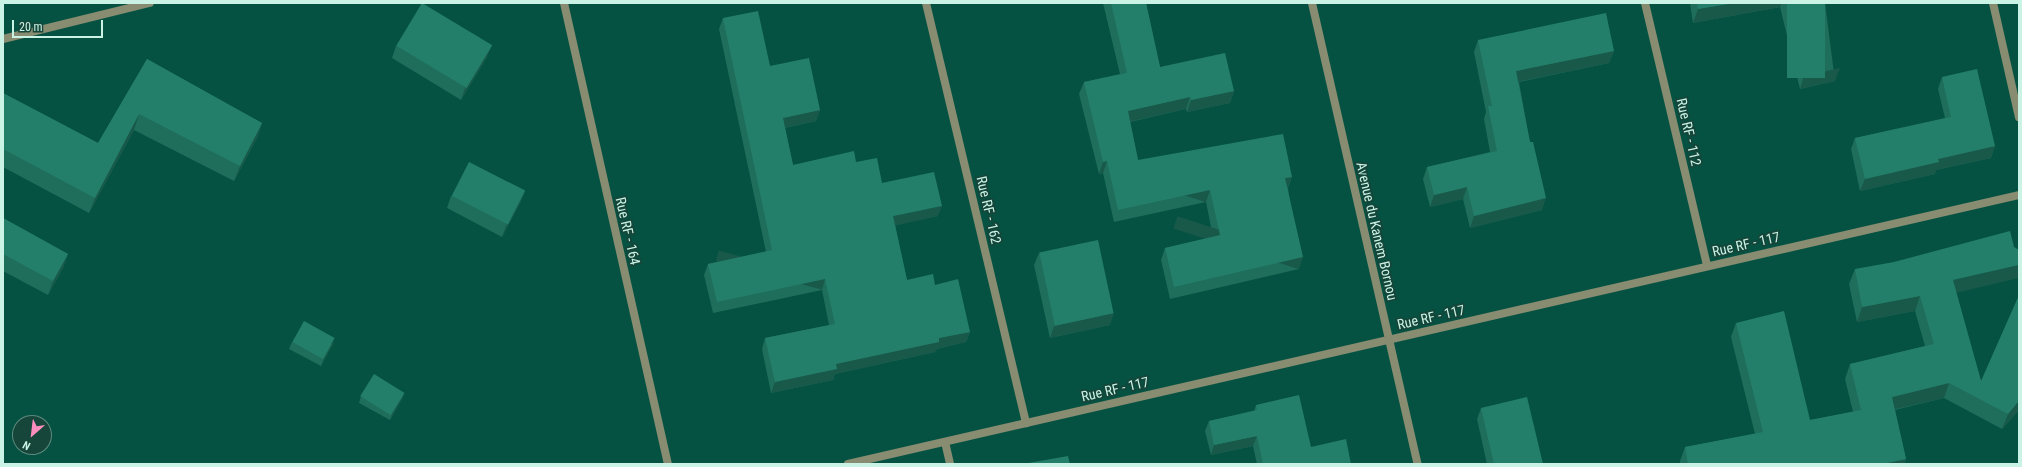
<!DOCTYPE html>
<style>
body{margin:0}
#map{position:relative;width:2022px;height:467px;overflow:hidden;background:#055243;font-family:"Roboto Condensed",sans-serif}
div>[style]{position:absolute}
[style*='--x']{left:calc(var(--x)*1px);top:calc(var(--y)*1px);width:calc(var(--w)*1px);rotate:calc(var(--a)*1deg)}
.minor>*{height:8px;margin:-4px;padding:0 4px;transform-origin:4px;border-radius:4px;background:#888c70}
.wall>*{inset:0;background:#1f6d5b}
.shaded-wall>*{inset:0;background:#19594a;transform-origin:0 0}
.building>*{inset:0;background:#247f6a;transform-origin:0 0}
span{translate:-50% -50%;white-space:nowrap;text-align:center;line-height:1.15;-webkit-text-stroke:3.5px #164539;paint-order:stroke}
.street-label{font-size:14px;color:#caf3e6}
.frame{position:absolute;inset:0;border:4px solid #caf3e6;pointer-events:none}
.north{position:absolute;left:12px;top:415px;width:40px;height:40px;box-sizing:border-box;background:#164539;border:1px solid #5e8b7e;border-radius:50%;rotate:208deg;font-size:11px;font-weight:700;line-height:16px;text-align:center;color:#caf3e6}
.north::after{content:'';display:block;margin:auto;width:14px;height:18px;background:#fe8ebd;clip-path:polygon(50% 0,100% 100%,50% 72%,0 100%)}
.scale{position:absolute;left:12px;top:20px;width:91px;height:18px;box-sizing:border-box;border:2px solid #caf3e6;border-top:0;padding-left:5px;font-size:12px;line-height:14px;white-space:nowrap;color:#caf3e6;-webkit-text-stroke:3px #164539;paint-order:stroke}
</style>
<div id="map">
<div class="minor">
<i style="--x:564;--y:3;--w:473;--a:77.3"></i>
<i style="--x:926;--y:3;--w:432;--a:76.6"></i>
<i style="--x:1312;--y:3;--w:473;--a:77.1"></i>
<i style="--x:1645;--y:3;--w:270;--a:76.7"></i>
<i style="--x:1993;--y:3;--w:117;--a:77.2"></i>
<i style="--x:3;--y:39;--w:151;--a:-13.8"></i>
<i style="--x:945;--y:442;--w:23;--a:77"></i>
<i style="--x:848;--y:464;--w:1201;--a:-12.94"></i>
</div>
<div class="wall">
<i style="clip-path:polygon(1103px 3px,1146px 3px,1160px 67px,1234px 91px,1230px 103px,1187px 112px,1186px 109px,1130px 122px,1138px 160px,1292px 177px,1288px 188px,1299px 269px,1170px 299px,1161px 260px,1165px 248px,1213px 237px,1206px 202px,1114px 222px,1103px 173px,1099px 174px,1079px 94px,1084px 82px,1120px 74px)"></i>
<i style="clip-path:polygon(1690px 3px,1825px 3px,1835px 81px,1800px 89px,1780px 7px,1693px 23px)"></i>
<i style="clip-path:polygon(723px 18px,770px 66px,820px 110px,816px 121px,785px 128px,793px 165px,856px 162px,882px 183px,938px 216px,895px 225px,907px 280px,935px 285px,970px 332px,966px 342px,937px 349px,935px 352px,835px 374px,833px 380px,771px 393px,762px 349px,765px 338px,829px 325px,822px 290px,713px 313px,704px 275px,708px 264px,766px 252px,719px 29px)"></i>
<i style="clip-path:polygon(1478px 40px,1614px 51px,1609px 63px,1519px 82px,1542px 210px,1470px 228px,1463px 199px,1430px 207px,1423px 179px,1427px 167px,1490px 152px,1484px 119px,1486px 112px,1474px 52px)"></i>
<i style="clip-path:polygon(396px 46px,487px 57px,461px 100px,392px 58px)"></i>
<i style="clip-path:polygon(147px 59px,262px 123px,257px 138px,234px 181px,134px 130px,89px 213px,3px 167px,3px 93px,98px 143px)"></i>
<i style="clip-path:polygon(1942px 77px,1995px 146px,1991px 158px,1936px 170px,1935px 174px,1860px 191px,1851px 149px,1855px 138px,1945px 118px,1938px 89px)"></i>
<i style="clip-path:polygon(525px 191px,520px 203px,502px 237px,447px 208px,451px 196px)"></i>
<i style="clip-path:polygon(3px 218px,68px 254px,63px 268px,48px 295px,3px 271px)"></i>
<i style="clip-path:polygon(1039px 253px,1110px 325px,1050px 338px,1034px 265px)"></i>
<i style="clip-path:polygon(1855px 269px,1956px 293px,1981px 381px,2019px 410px,2002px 429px,1944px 398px,1895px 410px,1906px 459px,1904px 464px,1680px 464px,1680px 461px,1685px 447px,1755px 434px,1731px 337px,1736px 323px,1810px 420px,1853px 412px,1845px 379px,1850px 364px,1925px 346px,1915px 311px,1857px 322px,1849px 284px)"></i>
<i style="clip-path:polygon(292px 342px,333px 344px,321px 366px,289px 349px)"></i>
<i style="clip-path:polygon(404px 393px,402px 399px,390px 420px,359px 403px,361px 396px)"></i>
<i style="clip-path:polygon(1256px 405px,1311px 447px,1351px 464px,1257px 464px,1253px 446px,1211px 455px,1205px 431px,1209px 421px,1254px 411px)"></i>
<i style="clip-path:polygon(1481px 408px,1543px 464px,1487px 464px,1477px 419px)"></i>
</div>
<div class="shaded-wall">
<i style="clip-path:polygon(1734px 3px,1782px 3px,1780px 7px,1693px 23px,1698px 9px)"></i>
<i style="clip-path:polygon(492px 45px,487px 57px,461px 100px,465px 88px)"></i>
<i style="clip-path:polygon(1614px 51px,1609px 63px,1512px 83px,1516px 71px)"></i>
<i style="clip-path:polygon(1840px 68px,1835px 81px,1800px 89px,1804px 76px)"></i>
<i style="clip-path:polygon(1234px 91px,1230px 103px,1187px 112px,1191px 100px)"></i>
<i style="clip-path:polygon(1190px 97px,1186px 109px,1123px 123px,1128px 111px)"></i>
<i style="clip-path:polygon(820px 110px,816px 121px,779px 129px,783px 118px)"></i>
<i style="clip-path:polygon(139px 114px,134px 130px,89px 213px,95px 198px)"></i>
<i style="clip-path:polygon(262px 123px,257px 138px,234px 181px,240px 166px)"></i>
<i style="clip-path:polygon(1995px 146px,1991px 158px,1936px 170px,1935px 174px,1860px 191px,1865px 179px,1938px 159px)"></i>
<i style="clip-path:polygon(1107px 161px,1103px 173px,1099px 174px,1103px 162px)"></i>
<i style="clip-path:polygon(1292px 177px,1287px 189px,1285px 178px)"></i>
<i style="clip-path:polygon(1467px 187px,1463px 199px,1430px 207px,1434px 195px)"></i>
<i style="left:1210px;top:190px;width:13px;height:94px;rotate:108deg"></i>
<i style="clip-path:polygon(525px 191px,520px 203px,502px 237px,506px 226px)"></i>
<i style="clip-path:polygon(1546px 198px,1542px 210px,1470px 228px,1474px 216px)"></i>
<i style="clip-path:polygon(942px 206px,938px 216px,889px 227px,893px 216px)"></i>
<i style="clip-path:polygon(68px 254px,63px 268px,48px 295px,53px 281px)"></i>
<i style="left:1303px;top:257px;width:13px;height:132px;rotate:108deg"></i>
<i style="clip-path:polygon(2019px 265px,2019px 278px,1947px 295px,1953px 280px)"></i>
<i style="left:825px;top:279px;width:11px;height:110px;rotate:105deg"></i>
<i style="clip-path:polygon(1920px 296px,1915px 311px,1857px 322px,1862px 307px)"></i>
<i style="clip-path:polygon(1114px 313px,1110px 325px,1050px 338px,1054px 326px)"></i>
<i style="clip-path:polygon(970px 332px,966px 342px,937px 349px,935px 352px,835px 374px,833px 380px,771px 393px,775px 382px,836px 364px,939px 338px)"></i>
<i style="clip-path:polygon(335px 338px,333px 344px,321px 366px,323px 360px)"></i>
<i style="clip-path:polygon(1949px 383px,1944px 398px,1887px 411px,1892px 397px)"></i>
<i style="clip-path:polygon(404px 393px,402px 399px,390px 420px,392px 414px)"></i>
<i style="clip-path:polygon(2019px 401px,2019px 410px,2002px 429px,2008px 414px)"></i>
<i style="clip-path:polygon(1257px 436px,1253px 446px,1211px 455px,1214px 445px)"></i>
<i style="clip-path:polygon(1906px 459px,1904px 464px,1882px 464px)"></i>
</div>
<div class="building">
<i style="left:422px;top:3px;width:82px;height:50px;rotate:31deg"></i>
<i style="clip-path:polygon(1111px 3px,1146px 3px,1160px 67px,1225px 53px,1234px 91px,1191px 100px,1190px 97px,1128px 111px,1138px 160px,1283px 134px,1292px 177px,1285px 178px,1303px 257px,1174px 287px,1165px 248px,1220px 235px,1210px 190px,1118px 210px,1107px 161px,1103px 162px,1084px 82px,1127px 73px)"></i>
<i style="clip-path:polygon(1697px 3px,1734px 3px,1698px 9px)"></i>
<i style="left:1787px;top:3px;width:38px;height:75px"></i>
<i style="clip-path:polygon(758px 11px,770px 66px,809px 58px,820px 110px,783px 118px,793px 165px,854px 151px,856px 162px,877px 158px,882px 183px,934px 172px,942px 206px,893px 216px,907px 280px,933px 274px,935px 285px,958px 279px,970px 332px,939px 338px,939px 342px,836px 364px,837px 369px,775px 382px,765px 338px,835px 324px,825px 279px,717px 302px,708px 264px,772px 250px,723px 18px)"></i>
<i style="clip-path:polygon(1606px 13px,1614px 51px,1516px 71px,1530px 142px,1533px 142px,1546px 198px,1474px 216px,1467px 187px,1434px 195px,1427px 167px,1497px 151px,1488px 106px,1492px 106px,1478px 40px)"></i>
<i style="clip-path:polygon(147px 59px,262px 123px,240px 166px,139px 114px,95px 198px,3px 149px,3px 93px,98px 143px)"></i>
<i style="clip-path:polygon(1977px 69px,1995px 146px,1938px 159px,1939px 162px,1865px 179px,1855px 138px,1951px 117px,1942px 77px)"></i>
<i style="left:469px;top:162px;width:63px;height:38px;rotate:27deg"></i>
<i style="clip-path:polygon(3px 218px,68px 254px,53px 281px,3px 254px)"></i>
<i style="clip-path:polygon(2010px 231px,2014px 247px,2019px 250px,2019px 265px,1953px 280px,1981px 381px,2019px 295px,2019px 401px,2008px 414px,1949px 383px,1892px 397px,1906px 459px,1882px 464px,1688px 464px,1685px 447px,1763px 432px,1736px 323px,1784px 311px,1810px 420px,1861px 410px,1850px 364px,1934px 344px,1920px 296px,1862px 307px,1855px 269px,1894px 262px)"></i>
<i style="left:1098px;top:240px;width:75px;height:60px;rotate:78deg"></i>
<i style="left:304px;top:321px;width:35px;height:24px;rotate:29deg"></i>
<i style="left:374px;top:374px;width:36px;height:26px;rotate:32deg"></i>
<i style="clip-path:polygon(1299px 395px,1311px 447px,1346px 439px,1351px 464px,1263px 464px,1257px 436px,1214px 445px,1209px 421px,1257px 410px,1256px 405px)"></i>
<i style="clip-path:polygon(1527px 397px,1543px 464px,1494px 464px,1481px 408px)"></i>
<i style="clip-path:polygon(1068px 456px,1070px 464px,1023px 464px)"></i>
</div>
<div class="street-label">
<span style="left:1689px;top:132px;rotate:77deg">Rue RF - 112</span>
<span style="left:989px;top:210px;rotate:77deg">Rue RF - 162</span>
<span style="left:628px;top:231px;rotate:77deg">Rue RF - 164</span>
<span style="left:1377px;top:231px;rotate:77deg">Avenue du Kanem Bornou</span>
<span style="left:1746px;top:244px;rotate:-13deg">Rue RF - 117</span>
<span style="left:1431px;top:317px;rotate:-13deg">Rue RF - 117</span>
<span style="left:1115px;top:389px;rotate:-13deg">Rue RF - 117</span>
</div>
<div class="frame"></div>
<div class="north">N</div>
<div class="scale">20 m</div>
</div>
